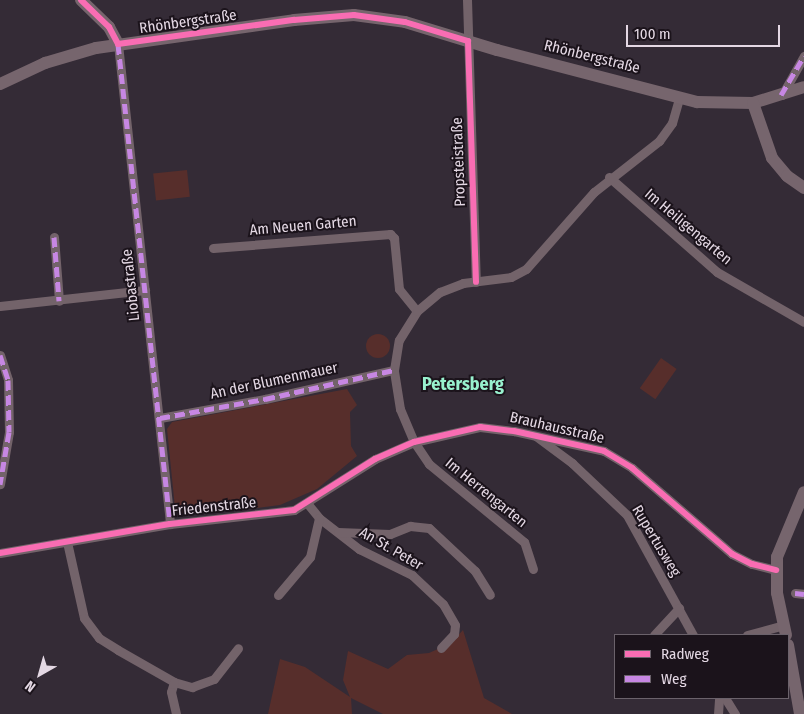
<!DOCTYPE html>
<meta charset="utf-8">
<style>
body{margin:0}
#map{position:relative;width:804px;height:714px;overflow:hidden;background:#342b36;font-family:"Fira Sans Condensed",sans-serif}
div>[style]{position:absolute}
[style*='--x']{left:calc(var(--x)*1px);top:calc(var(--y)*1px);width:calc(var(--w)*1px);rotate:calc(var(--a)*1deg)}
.green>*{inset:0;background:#572e2b;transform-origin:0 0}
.round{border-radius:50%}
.street>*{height:9px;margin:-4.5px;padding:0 4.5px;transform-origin:4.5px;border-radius:4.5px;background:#73636a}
.secondary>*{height:12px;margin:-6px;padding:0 6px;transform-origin:6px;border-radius:6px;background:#76656d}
.quiet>*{height:5px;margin-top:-2.5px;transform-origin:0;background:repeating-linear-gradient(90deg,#c787e3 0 10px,transparent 0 15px)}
.cycleway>*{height:6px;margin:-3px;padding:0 3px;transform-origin:3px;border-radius:3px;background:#f96db3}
span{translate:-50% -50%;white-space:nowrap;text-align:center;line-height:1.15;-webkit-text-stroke:4px #1b131b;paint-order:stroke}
.street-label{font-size:15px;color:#e4d8e4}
.quarter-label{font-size:18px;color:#98f1ce;font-weight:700}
.legend{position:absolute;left:614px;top:634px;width:175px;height:65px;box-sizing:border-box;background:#1b131b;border:1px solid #6b626b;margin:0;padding:6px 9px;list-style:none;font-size:15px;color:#e4d8e4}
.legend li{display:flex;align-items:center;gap:10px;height:25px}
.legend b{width:25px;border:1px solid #6b626b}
.north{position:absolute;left:15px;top:649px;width:50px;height:50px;-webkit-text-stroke:4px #1b131b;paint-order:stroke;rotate:218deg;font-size:14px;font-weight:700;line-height:20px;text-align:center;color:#e4d8e4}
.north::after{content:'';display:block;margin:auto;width:18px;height:22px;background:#e4d8e4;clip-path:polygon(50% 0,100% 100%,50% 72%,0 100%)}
.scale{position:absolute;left:626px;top:25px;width:154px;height:22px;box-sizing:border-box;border:2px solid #e4d8e4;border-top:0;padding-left:6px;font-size:15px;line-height:18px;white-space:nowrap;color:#e4d8e4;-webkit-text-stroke:4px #1b131b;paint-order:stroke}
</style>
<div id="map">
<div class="green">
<i style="left:187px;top:170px;width:27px;height:34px;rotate:84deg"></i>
<i class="round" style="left:366px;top:334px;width:24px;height:24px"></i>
<i style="left:661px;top:358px;width:19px;height:37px;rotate:35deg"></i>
<i style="clip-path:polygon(347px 389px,357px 405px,350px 412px,351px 446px,357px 456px,317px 489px,280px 505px,257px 508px,182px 513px,175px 508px,167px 429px,172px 422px)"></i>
<i style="clip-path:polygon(463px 630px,484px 698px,512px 714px,383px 714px,351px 698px,352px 714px,268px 714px,280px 659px,305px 667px,350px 697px,343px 680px,348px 651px,388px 669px,407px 655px,429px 653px,451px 643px)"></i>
</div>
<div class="street">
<i style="--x:467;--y:0;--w:282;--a:88.2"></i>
<i style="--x:118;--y:44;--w:483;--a:83.8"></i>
<i style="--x:782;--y:95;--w:45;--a:-60.6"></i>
<i style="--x:609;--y:177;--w:144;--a:41.3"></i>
<i style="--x:717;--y:272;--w:100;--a:29.9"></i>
<i style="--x:54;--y:237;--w:64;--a:85.5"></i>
<i style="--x:213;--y:248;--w:178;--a:-4.5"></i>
<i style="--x:390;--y:234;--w:6;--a:45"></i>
<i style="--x:394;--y:238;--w:51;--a:84.4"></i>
<i style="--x:399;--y:289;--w:28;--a:51"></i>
<i style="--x:0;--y:306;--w:146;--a:-6.3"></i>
<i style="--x:0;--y:355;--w:26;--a:72"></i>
<i style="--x:8;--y:380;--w:52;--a:88.9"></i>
<i style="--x:9;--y:432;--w:53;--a:99.8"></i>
<i style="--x:160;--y:418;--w:107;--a:-10.3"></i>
<i style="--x:265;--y:399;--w:132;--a:-12.7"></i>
<i style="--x:537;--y:437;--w:44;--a:36.6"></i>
<i style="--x:572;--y:463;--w:76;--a:43.4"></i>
<i style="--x:627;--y:515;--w:137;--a:61.2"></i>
<i style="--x:307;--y:503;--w:19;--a:51"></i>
<i style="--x:319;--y:518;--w:51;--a:37.8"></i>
<i style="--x:359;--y:549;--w:59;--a:26.1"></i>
<i style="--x:412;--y:575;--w:42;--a:43.1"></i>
<i style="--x:443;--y:604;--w:24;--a:60"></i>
<i style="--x:455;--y:625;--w:9;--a:96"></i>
<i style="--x:454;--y:634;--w:19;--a:133"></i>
<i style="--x:338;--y:532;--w:52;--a:2.2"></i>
<i style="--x:390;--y:534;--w:22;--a:-22"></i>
<i style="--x:410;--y:526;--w:19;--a:6"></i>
<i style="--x:429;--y:528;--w:63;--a:43.1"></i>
<i style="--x:475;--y:571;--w:28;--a:58"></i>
<i style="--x:67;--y:542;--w:78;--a:77.4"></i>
<i style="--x:84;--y:618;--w:25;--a:53"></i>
<i style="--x:99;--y:638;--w:22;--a:32"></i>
<i style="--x:118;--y:650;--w:64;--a:29.7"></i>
<i style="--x:174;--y:682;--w:19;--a:16"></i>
<i style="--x:192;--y:687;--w:23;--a:-20"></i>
<i style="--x:214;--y:679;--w:39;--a:-52"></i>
<i style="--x:0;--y:553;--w:172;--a:-9.7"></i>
<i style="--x:170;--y:524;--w:125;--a:-6.4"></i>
<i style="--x:294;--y:510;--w:96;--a:-32.2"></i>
<i style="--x:375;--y:459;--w:43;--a:-23.6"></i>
<i style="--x:414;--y:442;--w:68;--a:-12.8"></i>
<i style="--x:480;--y:427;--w:34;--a:7"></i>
<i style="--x:514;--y:431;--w:92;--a:12.5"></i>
<i style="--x:604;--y:451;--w:33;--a:31"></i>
<i style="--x:632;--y:468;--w:132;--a:40.7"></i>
<i style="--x:732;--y:554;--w:22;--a:27"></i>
<i style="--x:752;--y:564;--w:25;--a:14"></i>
<i style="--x:533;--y:569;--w:28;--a:-108"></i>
<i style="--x:524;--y:542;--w:123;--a:-140.6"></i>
<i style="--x:429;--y:464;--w:27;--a:-124"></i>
<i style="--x:414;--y:442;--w:36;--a:-113"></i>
<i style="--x:400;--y:409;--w:39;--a:-99"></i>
<i style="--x:394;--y:370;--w:30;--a:-81"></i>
<i style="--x:399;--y:340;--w:34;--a:-58"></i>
<i style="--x:417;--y:311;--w:30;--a:-40"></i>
<i style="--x:440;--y:292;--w:25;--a:-21"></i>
<i style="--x:463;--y:283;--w:48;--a:-7.1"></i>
<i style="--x:511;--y:277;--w:17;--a:-28"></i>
<i style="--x:526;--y:269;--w:103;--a:-48.6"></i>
<i style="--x:594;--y:192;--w:83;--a:-38.1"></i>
<i style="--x:659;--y:141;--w:22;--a:-54"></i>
<i style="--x:672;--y:123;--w:26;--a:-74"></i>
<i style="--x:795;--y:593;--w:9;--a:6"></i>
<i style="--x:278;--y:595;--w:50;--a:-49.9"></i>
<i style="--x:310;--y:557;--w:40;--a:-77"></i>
<i style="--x:654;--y:635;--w:37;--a:-47"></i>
<i style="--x:747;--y:635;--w:38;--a:-15"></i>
<i style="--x:174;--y:682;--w:10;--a:107"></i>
<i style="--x:171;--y:692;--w:23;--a:77"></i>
<i style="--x:725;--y:698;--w:19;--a:58"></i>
<i style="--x:718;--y:714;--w:16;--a:-86"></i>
</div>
<div class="secondary">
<i style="--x:81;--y:0;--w:39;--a:44"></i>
<i style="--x:109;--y:27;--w:19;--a:62"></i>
<i style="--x:0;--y:84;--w:50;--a:-25"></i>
<i style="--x:45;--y:63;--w:53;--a:-16.4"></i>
<i style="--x:96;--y:48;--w:200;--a:-8"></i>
<i style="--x:294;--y:20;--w:60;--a:-4.8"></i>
<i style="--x:354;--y:15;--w:51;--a:7.8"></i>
<i style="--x:405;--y:22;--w:96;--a:16.9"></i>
<i style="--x:497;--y:50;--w:207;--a:14.6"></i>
<i style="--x:697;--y:102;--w:56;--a:1"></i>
<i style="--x:753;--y:103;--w:53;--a:-17.4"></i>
<i style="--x:753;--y:103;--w:58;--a:70.9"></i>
<i style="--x:772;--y:158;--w:23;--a:50"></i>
<i style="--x:787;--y:176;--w:21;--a:35"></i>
<i style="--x:786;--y:635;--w:43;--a:-102.1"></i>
<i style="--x:777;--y:593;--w:36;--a:-90"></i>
<i style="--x:777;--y:557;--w:70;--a:-67.4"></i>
<i style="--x:788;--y:645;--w:70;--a:80.1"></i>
</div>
<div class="quiet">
<i style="--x:118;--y:44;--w:483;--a:83.8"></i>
<i style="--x:781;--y:95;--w:45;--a:-59.5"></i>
<i style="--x:54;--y:237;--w:64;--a:85.5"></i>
<i style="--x:0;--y:355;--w:26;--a:72"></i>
<i style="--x:8;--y:380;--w:52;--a:88.9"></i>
<i style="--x:9;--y:432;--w:53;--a:99.8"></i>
<i style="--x:160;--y:418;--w:107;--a:-10.3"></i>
<i style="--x:265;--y:399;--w:132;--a:-12.7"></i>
<i style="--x:795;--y:593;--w:9;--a:6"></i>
</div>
<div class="cycleway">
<i style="--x:81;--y:0;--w:39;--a:44"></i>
<i style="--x:109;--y:27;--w:19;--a:62"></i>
<i style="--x:118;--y:44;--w:178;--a:-7.8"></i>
<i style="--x:294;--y:20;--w:60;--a:-4.8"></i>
<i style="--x:354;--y:15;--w:51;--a:7.8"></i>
<i style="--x:405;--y:22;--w:66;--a:16.8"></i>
<i style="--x:468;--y:41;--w:241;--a:88.1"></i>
<i style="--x:0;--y:553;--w:172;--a:-9.7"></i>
<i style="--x:170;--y:524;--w:125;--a:-6.4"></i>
<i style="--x:294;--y:510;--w:96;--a:-32.2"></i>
<i style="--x:375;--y:459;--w:43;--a:-23.6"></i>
<i style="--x:414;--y:442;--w:68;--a:-12.8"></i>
<i style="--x:480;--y:427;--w:34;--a:7"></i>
<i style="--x:514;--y:431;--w:92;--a:12.5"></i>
<i style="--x:604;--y:451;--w:33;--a:31"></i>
<i style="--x:632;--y:468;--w:132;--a:40.7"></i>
<i style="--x:732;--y:554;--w:22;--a:27"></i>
<i style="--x:752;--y:564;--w:25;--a:14"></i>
</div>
<div class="street-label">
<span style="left:188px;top:22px;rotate:-8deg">Rhönbergstraße</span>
<span style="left:592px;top:57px;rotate:14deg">Rhönbergstraße</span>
<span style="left:459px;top:162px;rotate:-92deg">Propsteistraße</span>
<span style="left:303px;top:226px;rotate:-5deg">Am Neuen Garten</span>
<span style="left:688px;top:227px;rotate:40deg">Im Heiligengarten</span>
<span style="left:131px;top:285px;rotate:-96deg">Liobastraße</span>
<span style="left:274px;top:381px;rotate:-12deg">An der Blumenmauer</span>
<span style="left:557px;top:428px;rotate:13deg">Brauhausstraße</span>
<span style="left:486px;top:493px;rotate:39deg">Im Herrengarten</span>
<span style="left:214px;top:507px;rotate:-6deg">Friedenstraße</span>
<span style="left:656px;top:541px;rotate:59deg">Rupertusweg</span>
<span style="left:391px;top:549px;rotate:30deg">An St. Peter</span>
</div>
<div class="quarter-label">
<span style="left:463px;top:384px">Petersberg</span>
</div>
<ul class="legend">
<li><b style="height:6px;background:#f96db3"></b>Radweg</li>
<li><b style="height:6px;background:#c787e3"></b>Weg</li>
</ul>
<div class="north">N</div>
<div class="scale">100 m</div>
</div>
